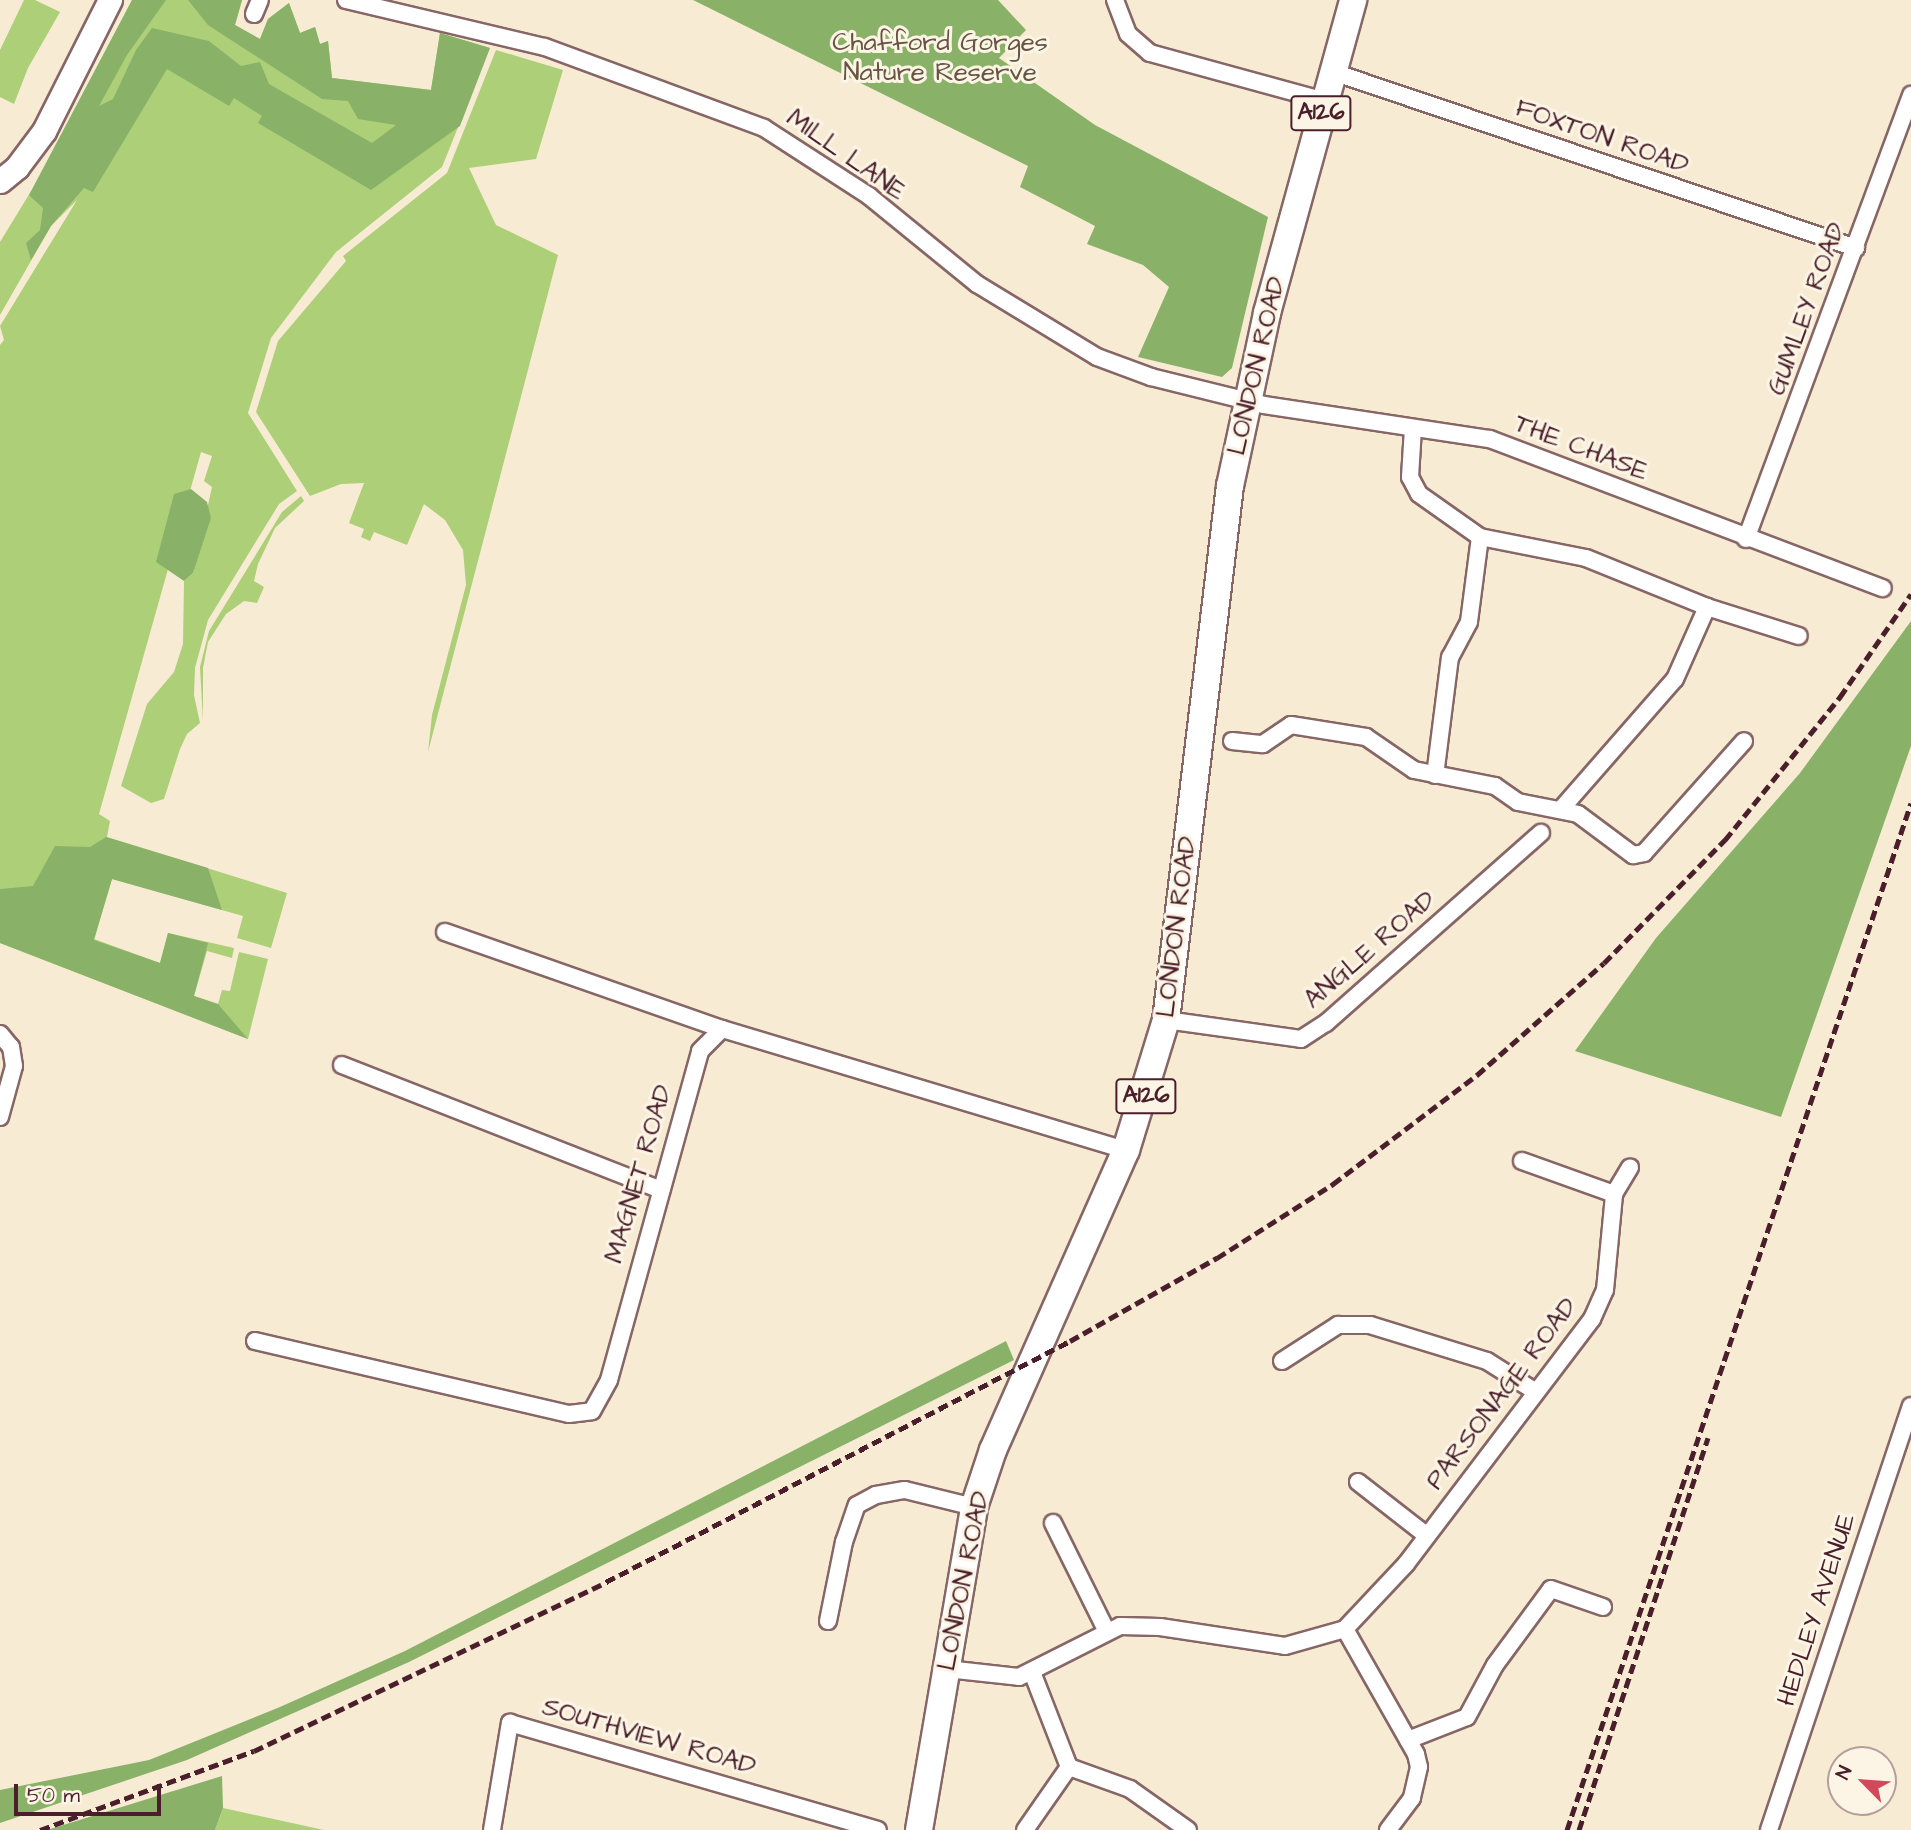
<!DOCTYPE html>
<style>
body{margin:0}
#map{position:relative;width:1911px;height:1830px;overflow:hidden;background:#f8ebd4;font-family:"Architects Daughter",sans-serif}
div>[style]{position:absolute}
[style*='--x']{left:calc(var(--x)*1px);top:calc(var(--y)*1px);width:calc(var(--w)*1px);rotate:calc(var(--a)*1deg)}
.green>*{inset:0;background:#accf78}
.forest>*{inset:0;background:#89b268}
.roads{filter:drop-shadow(2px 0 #876666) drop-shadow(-2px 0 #876666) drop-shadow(0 2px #876666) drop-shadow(0 -2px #876666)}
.street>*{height:16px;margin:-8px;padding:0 8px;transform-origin:8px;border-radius:8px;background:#fff}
.secondary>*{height:23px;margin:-11.5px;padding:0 11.5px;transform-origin:11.5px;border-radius:11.5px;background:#fff}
.primary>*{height:26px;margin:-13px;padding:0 13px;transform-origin:13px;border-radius:13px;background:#fff}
.rail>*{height:5px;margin-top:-2.5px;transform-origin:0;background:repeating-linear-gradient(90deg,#4a1f2b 0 10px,transparent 0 15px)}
span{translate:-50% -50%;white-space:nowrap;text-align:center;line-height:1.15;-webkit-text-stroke:6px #fcf5e5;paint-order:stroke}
.shield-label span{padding:2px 5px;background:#fcf5e5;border:2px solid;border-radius:5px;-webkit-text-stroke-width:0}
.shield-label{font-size:24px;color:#4a1f2b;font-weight:700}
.park-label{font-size:26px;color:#675442}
.street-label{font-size:26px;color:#4a1f2b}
.north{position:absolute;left:1827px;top:1746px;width:70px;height:70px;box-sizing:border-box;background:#fcf5e5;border:2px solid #b59f9b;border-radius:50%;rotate:295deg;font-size:19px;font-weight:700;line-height:28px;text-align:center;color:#4a1f2b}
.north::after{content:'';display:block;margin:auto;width:24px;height:32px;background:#d1495b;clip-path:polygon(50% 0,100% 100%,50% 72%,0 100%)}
.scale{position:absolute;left:14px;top:1784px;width:147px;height:32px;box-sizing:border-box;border:4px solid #4a1f2b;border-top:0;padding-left:9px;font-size:21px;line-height:24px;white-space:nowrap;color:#4a1f2b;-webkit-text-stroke:5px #fcf5e5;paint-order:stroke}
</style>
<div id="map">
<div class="green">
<i style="clip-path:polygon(24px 0,35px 0,60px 12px,28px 68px,14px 104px,0 97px,0 50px)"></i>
<i style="clip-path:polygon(132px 0,242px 0,235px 25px,260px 39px,268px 19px,289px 3px,300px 33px,315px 27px,320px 44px,328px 41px,332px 78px,431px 90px,440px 33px,490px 48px,442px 167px,336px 252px,271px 338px,248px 413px,297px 491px,279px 504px,208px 620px,195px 668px,194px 695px,200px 723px,187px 734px,180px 749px,164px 799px,151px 803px,121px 786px,147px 704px,174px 672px,183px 644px,184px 581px,193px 573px,212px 487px,204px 481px,212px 456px,201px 452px,99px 814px,110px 821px,107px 837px,287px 893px,271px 948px,237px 938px,243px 916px,112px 879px,94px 939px,160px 963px,168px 933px,234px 948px,232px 958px,207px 951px,194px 996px,218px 1004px,222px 990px,230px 991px,239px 952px,268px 959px,248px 1039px,0 943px,0 345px,4px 340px,0 326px,77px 200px,51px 226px,0 315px,0 242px,55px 152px)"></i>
<i style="clip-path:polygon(496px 50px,563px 70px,536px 159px,469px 168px,496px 225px,558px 255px,428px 752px,432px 715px,466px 585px,463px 550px,445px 520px,424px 504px,407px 545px,374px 532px,370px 541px,361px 537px,364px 529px,349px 523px,364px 483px,341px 484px,310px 496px,256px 412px,278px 341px,346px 261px,343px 256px,447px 173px)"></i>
<i style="clip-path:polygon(301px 496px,304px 501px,275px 528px,258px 564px,254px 581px,264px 587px,257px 603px,244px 601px,226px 614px,208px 642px,203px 668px,203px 721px,200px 667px,209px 631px,282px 512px)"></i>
<i style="clip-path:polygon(223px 1808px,324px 1830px,215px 1830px)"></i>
</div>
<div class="forest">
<i style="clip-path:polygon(132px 0,166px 0,127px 55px,99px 106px,113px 99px,136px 50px,152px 28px,209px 41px,241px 66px,260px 62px,269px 84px,372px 143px,396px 125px,358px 119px,348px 101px,322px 99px,208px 25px,188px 0,242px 0,235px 25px,260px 39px,268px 19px,289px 3px,300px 33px,315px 27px,320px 44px,328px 41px,332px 78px,431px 90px,440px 33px,490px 48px,460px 126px,371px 190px,258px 123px,262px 116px,234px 98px,229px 106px,167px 69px,93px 192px,84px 188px,51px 226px,31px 260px,26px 243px,40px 230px,43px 208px,29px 195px)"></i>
<i style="clip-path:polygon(693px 0,998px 0,1026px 30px,999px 58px,1095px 125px,1268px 217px,1232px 368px,1222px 377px,1138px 357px,1169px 287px,1143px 265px,1087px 244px,1095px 226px,1020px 187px,1028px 166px)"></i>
<i style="clip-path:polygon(191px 489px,207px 502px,211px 518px,193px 573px,184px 581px,156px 562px,174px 494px)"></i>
<i style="clip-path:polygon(1911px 621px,1911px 746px,1781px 1117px,1575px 1051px,1656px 938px,1800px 773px)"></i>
<i style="clip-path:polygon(106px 837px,208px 868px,222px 910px,112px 879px,94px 940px,160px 963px,168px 933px,208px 943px,194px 996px,218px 1004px,248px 1039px,0 943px,0 889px,33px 886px,55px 846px,90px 847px)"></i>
<i style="clip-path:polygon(1006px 1341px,1014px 1360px,409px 1662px,187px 1760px,0 1823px,0 1790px,149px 1760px,280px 1707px,405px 1651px)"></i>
<i style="clip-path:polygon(222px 1776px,223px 1808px,215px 1830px,47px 1830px)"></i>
</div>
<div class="roads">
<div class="street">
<i style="--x:346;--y:0;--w:204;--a:13.3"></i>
<i style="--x:545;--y:47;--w:233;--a:20.3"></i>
<i style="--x:764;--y:128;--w:125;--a:32.9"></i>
<i style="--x:869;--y:196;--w:139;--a:39.2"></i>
<i style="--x:977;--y:284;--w:140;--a:31.3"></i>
<i style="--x:1097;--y:357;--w:58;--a:20.3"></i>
<i style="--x:1151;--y:377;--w:116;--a:13.9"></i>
<i style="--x:1264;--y:405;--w:229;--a:8.6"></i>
<i style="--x:1490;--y:439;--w:420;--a:20.8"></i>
<i style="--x:1115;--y:0;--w:36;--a:69"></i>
<i style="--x:1128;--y:34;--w:29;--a:41"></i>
<i style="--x:1150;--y:53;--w:181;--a:15.3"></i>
<i style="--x:254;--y:14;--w:15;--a:-67"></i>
<i style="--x:1333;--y:72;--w:552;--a:18.6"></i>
<i style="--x:1413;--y:428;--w:49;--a:93.5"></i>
<i style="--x:1410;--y:477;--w:19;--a:62"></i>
<i style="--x:1419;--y:494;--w:75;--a:35.2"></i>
<i style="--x:1480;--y:537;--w:86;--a:97.4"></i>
<i style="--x:1469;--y:622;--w:40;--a:118"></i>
<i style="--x:1450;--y:657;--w:119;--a:97.2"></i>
<i style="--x:1480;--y:537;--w:108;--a:11.2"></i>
<i style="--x:1586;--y:558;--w:131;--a:22"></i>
<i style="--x:1707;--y:607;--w:96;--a:17.5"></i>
<i style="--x:1746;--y:539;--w:474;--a:-69.6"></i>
<i style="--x:1232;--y:741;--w:31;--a:6"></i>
<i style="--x:1263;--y:744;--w:34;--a:-34"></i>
<i style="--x:1291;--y:725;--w:76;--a:9.1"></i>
<i style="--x:1366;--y:737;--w:58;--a:34.5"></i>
<i style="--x:1414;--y:770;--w:83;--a:11.2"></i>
<i style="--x:1495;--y:786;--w:28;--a:35"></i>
<i style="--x:1518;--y:802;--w:61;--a:11.3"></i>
<i style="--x:1578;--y:814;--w:69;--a:36.7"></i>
<i style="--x:1633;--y:855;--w:11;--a:-10"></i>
<i style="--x:1644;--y:853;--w:150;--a:-48.2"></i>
<i style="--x:1562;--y:808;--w:171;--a:-48.8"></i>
<i style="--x:1675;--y:679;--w:79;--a:-66"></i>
<i style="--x:445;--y:932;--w:293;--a:19.3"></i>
<i style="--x:722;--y:1029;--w:422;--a:16.7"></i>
<i style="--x:1166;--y:1020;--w:136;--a:8"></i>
<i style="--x:1301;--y:1039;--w:30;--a:-33"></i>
<i style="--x:1326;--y:1023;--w:287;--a:-41.5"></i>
<i style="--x:0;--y:1034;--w:17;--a:50"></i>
<i style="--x:11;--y:1047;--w:19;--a:81"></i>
<i style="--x:14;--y:1066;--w:53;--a:105.4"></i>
<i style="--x:342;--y:1065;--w:343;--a:21.4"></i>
<i style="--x:1522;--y:1161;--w:98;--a:19.7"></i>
<i style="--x:255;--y:1341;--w:322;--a:13.1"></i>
<i style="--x:569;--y:1414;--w:23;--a:-7"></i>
<i style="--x:592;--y:1411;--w:35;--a:-61"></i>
<i style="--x:609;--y:1380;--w:341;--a:-74.5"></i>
<i style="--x:700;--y:1051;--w:31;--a:-45"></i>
<i style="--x:1282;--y:1361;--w:67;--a:-32.7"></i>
<i style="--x:1338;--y:1325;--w:32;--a:0"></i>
<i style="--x:1370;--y:1325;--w:122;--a:17.1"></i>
<i style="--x:1487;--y:1361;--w:58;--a:32.3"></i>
<i style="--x:1358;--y:1482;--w:86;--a:37.9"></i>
<i style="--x:1053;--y:1523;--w:119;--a:63.6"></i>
<i style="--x:828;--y:1621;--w:81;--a:-78.6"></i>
<i style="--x:844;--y:1542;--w:39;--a:-71"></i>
<i style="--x:857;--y:1505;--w:21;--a:-28"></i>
<i style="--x:876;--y:1495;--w:29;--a:-10"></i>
<i style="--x:905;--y:1490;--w:71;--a:13.8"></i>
<i style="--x:1345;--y:1629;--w:144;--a:60.4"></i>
<i style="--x:1416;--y:1754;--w:13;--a:77"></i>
<i style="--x:1419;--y:1767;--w:32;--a:103"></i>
<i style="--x:1412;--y:1798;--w:40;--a:127"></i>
<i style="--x:947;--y:1669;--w:72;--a:6.3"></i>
<i style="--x:1019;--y:1677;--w:113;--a:-26.8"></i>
<i style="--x:1120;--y:1626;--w:40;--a:1.4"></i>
<i style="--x:1160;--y:1627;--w:126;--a:8.6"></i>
<i style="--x:1285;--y:1646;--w:62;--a:-15.8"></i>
<i style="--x:1345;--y:1629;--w:89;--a:-46.8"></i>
<i style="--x:1406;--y:1564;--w:308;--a:-52.8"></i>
<i style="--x:1592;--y:1319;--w:32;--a:-66"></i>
<i style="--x:1605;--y:1290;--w:96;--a:-84.6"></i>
<i style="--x:1614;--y:1194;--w:31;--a:-59"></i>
<i style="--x:1032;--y:1672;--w:102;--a:68.7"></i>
<i style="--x:1408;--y:1740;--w:63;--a:-21.3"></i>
<i style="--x:1467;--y:1717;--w:59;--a:-61.7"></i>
<i style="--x:1495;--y:1665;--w:94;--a:-53.6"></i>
<i style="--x:1551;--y:1589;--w:55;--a:19.1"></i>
<i style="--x:492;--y:1830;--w:109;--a:-80.5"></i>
<i style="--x:510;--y:1723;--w:383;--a:16.2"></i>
<i style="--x:1025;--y:1830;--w:77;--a:-55.1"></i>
<i style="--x:1069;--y:1767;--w:65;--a:19.8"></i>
<i style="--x:1130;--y:1789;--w:71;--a:35.3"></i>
<i style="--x:1769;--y:1830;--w:447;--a:-71.5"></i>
</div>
<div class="secondary">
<i style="--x:0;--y:181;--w:22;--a:-39"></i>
<i style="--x:17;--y:167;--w:45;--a:-53.1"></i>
<i style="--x:44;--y:131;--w:147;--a:-63.3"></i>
</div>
<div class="primary">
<i style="--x:919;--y:1830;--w:328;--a:-80.3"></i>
<i style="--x:974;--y:1507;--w:60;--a:-71.6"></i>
<i style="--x:993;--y:1450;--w:328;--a:-66.1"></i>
<i style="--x:1126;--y:1150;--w:136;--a:-72.9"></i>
<i style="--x:1166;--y:1020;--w:538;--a:-83.17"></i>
<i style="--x:1230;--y:486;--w:177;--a:-77.9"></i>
<i style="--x:1267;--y:313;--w:325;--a:-74.6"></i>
</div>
</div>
<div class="rail">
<i style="--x:40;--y:1830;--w:228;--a:-20.3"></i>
<i style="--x:254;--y:1751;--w:390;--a:-25.6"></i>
<i style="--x:606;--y:1582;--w:523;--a:-27.45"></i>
<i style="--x:1070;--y:1341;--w:169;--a:-29.5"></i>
<i style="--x:1217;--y:1258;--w:138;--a:-32.5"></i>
<i style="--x:1333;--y:1184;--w:181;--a:-37.1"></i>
<i style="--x:1477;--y:1075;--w:169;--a:-41.4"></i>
<i style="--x:1604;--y:963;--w:173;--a:-45.5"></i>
<i style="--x:1725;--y:840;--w:184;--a:-51.2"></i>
<i style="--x:1840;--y:697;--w:125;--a:-55.4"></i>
<i style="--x:1567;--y:1830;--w:1083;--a:-71.48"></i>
<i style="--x:1579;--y:1830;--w:413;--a:-71.8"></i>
</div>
<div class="shield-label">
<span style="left:1321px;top:113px">A126</span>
<span style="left:1146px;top:1096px">A126</span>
</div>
<div class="park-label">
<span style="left:940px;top:58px">Chafford Gorges<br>Nature Reserve</span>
</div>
<div class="street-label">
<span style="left:1602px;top:137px;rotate:19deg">FOXTON ROAD</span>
<span style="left:846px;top:155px;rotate:35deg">MILL LANE</span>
<span style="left:1807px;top:309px;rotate:-70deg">GUMLEY ROAD</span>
<span style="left:1257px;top:366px;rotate:-77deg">LONDON ROAD</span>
<span style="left:1581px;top:448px;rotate:21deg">THE CHASE</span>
<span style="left:1177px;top:927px;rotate:-83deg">LONDON ROAD</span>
<span style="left:1370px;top:950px;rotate:-41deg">ANGLE ROAD</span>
<span style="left:639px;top:1174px;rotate:-74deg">MAGNET ROAD</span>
<span style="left:1502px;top:1394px;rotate:-53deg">PARSONAGE ROAD</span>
<span style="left:964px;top:1581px;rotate:-79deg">LONDON ROAD</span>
<span style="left:1817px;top:1610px;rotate:-72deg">HEDLEY AVENUE</span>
<span style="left:649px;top:1737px;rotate:16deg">SOUTHVIEW ROAD</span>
</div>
<div class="north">N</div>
<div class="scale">50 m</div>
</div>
